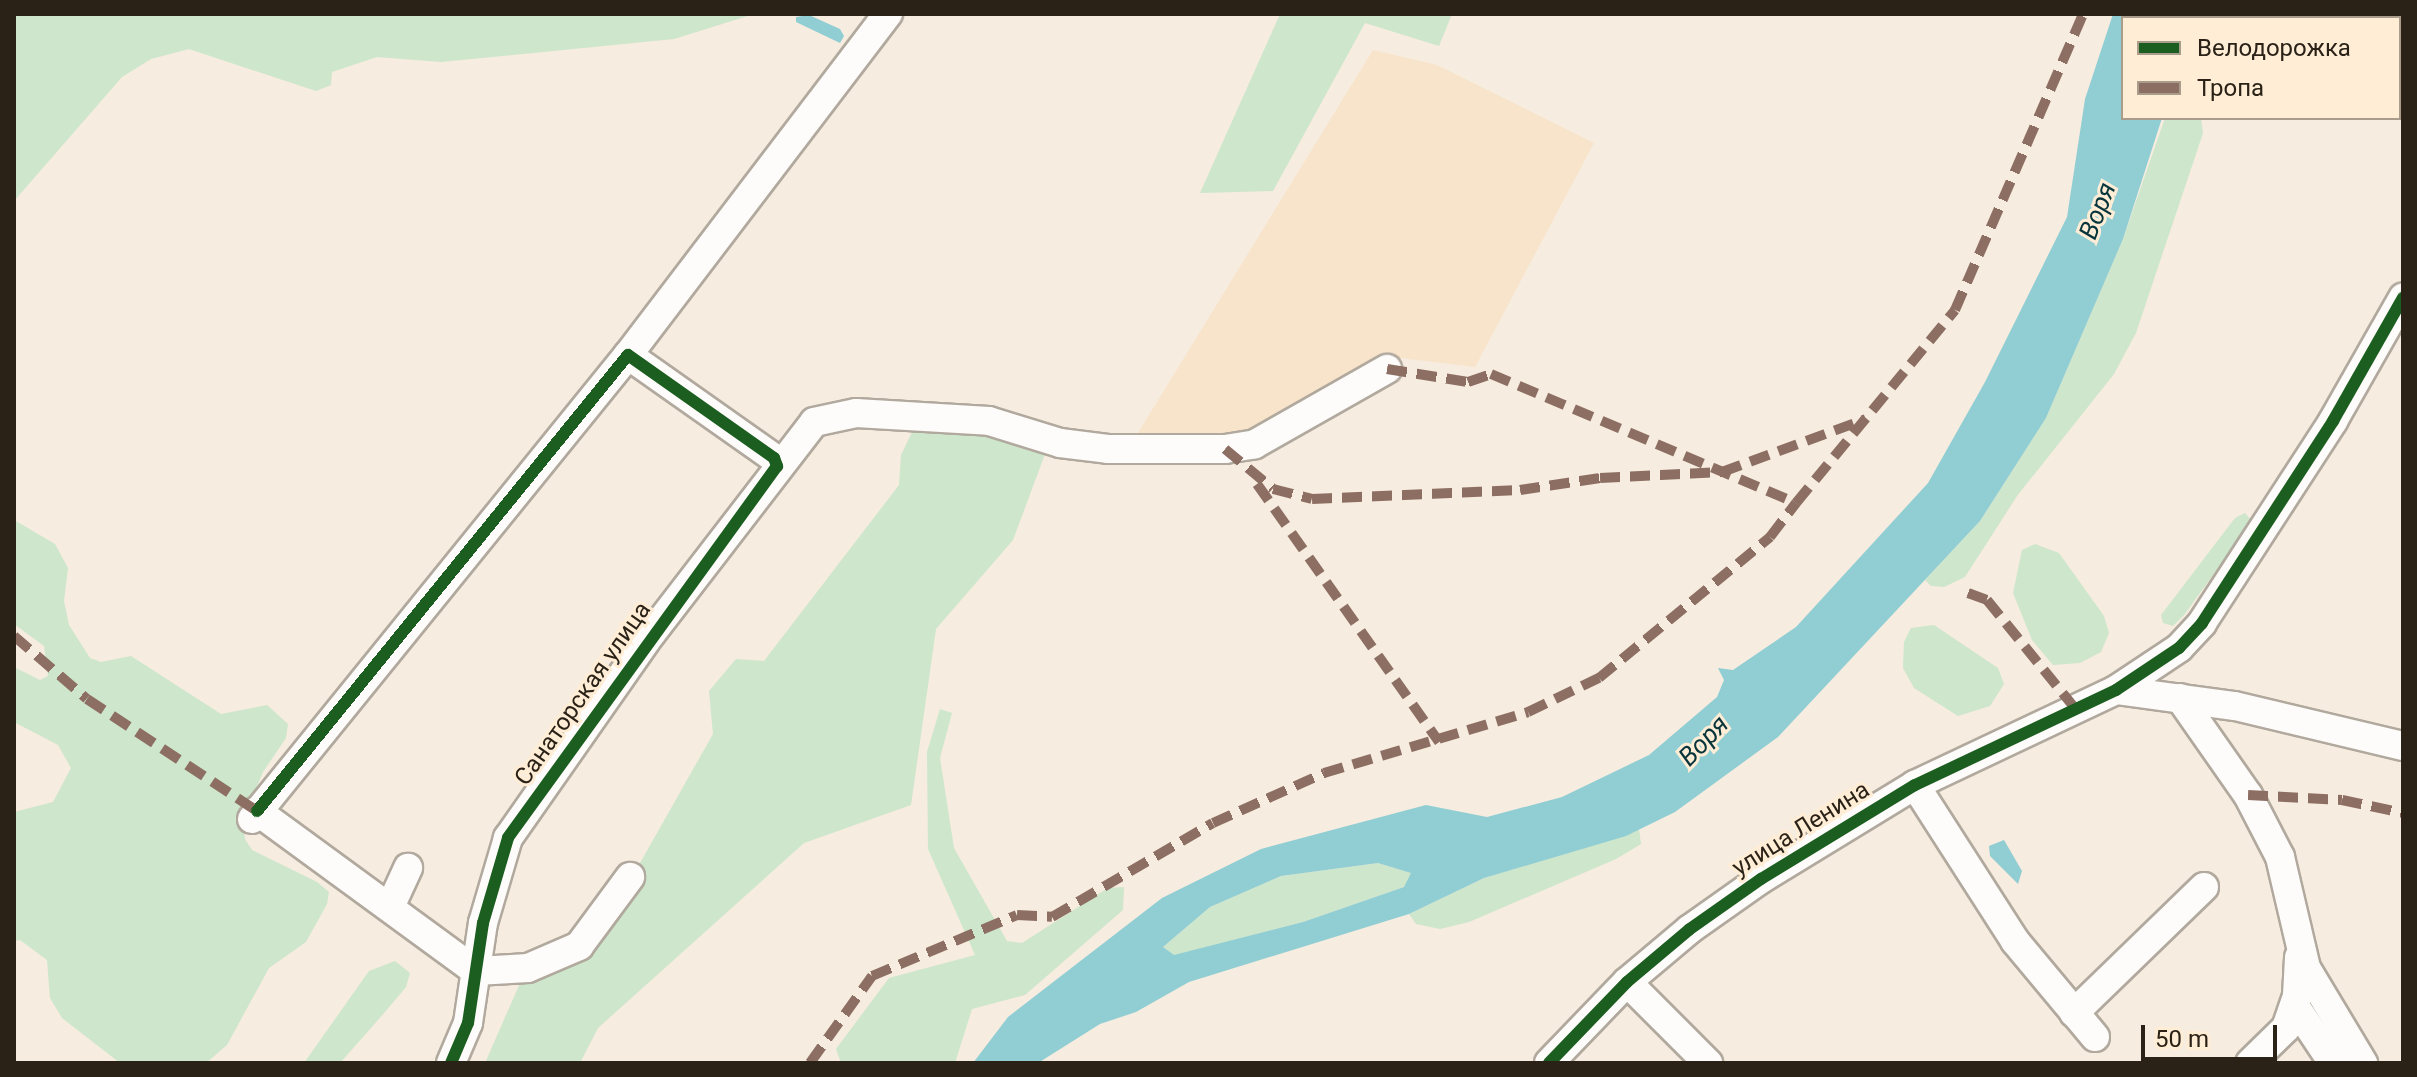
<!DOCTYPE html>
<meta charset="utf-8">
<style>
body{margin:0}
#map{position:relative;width:2417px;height:1077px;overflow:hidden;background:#f6ecdf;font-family:Roboto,sans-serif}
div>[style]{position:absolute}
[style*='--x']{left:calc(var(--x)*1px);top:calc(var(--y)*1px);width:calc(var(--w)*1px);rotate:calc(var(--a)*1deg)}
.built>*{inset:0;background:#f8e4cb}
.green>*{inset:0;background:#cde6cc}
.water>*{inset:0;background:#90ced4}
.roads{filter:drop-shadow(2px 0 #b1a99e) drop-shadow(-2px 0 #b1a99e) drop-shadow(0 2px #b1a99e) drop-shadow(0 -2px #b1a99e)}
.minor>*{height:28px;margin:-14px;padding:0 14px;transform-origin:14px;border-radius:14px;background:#fefcfa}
.quiet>*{height:10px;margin-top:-5px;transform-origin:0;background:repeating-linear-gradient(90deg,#8d6e63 0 20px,transparent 0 30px)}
.cycleway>*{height:12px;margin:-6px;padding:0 6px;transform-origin:6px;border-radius:6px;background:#1b5e20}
span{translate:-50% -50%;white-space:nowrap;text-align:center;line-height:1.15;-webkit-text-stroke:6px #ffedd6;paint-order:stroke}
.street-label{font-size:24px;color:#2a2217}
.water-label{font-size:26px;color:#07353c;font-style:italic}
.frame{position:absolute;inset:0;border:16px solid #2a2217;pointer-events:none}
.legend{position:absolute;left:2121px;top:16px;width:280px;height:104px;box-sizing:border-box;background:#ffedd6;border:2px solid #aa9c8a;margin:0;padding:10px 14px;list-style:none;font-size:24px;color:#2a2217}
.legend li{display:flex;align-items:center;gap:16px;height:40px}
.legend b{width:40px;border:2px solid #aa9c8a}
.scale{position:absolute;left:2141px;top:1025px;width:136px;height:36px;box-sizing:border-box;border:4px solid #2a2217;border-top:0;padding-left:10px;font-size:24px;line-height:28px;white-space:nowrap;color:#2a2217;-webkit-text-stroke:6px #ffedd6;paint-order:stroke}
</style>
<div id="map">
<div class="built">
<i style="clip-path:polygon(1373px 50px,1437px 65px,1594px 143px,1475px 367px,1400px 358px,1231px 438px,1133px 441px)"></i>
</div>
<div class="green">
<i style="clip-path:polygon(14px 14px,754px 14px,674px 39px,441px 62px,377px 57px,332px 72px,331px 85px,316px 91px,189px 49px,151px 59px,122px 77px,14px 201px)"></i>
<i style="clip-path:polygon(1280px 14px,1452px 14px,1439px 46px,1365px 23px,1273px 191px,1200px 193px)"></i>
<i style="clip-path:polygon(2204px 14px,2403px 14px,2403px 82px,2399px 18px)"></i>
<i style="clip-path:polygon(2165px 118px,2201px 118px,2203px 133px,2136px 333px,2114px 374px,2017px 496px,1965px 577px,1944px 587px,1931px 586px,1925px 580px,1980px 521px,2046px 418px,2123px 239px)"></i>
<i style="clip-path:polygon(917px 422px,1048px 446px,1013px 540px,936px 629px,911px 805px,804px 843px,598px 1028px,580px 1063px,485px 1063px,524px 974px,588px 955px,713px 734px,709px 691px,736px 659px,764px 661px,899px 485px,901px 455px)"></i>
<i style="clip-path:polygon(2245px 513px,2252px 521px,2184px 615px,2173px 626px,2163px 623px,2161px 615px,2235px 518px)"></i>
<i style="clip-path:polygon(14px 520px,55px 544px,68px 568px,64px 601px,69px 625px,90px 658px,101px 662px,131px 656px,221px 714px,267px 705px,288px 724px,286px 738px,263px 772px,243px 819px,245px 839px,252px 850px,317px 882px,329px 892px,327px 904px,306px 942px,269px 968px,227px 1045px,206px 1063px,120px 1063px,62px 1018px,50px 998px,47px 960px,20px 940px,14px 941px,14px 812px,53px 802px,71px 768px,58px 745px,14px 722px,14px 667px,40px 680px,48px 676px,44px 646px,14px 624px)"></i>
<i style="clip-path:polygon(2035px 544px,2059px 553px,2104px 616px,2109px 633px,2101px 652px,2080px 663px,2053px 665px,2032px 640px,2013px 593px,2022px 550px)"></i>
<i style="clip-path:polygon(1934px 625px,1998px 668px,2004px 684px,1990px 706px,1958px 716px,1914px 688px,1903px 668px,1904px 642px,1911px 628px)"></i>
<i style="clip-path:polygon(940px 709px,952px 713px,940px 758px,954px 848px,1007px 941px,1022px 943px,1108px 888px,1124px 887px,1123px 910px,1025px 995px,972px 1009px,955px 1063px,841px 1063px,836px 1049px,889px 978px,975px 955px,928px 849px,927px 752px)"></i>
<i style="clip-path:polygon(1639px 829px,1641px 844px,1616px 859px,1469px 922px,1440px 929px,1416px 924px,1409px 914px,1484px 878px)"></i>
<i style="clip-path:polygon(1378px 863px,1412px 873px,1404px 887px,1303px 922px,1174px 956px,1163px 947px,1210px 907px,1281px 876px)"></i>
<i style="clip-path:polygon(395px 961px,410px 973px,406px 987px,385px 1012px,340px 1063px,304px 1063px,369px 971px)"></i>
</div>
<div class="water">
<i style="clip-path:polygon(evenodd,2113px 14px,2186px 14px,2123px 18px,2123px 118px,2162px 118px,2123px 239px,2046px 418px,1980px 521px,1778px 737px,1675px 812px,1626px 836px,1484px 878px,1409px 914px,1189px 982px,1136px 1012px,1100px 1024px,1038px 1063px,973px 1063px,1008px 1017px,1162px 898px,1261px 849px,1426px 805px,1487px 817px,1562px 797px,1649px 755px,1717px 697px,1724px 680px,1718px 668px,1733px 670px,1796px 627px,1928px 483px,1985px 382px,2067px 217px,2085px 99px,2113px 14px,1378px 863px,1411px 873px,1404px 887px,1303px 922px,1174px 955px,1163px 947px,1210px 907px,1281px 876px,1378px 863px)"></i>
<i style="clip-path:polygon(809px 15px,840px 29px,844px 36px,840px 43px,796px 22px,796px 17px)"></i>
<i style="clip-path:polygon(2004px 840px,2022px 871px,2018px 884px,1990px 856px,1989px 846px)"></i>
</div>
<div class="roads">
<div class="minor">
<i style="--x:628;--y:355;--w:179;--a:35.2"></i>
<i style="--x:774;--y:458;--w:9;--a:69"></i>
<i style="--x:2116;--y:690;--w:120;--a:7.7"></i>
<i style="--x:2235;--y:706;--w:173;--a:13.4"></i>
<i style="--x:2180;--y:698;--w:118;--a:55"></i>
<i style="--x:2248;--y:795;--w:70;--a:62.7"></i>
<i style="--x:2280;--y:857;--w:114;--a:76.8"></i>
<i style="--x:2306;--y:968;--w:111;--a:59"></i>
<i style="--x:1915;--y:785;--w:185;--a:57.3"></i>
<i style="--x:2015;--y:941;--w:125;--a:50.2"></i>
<i style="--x:257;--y:811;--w:271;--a:36.2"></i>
<i style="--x:476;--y:971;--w:52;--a:-3.3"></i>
<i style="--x:528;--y:968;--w:56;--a:-23.3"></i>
<i style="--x:579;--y:946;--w:86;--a:-53.5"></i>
<i style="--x:252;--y:819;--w:597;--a:-50.98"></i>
<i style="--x:628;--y:355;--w:429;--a:-52.7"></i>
<i style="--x:391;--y:905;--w:41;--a:-65.3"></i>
<i style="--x:1627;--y:982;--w:115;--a:45"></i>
<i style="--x:2295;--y:1006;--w:69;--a:56.3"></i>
<i style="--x:2074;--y:1013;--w:181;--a:-44.1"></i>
<i style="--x:451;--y:1063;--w:43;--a:-67"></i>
<i style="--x:468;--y:1023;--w:101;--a:-81.5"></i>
<i style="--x:483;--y:923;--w:89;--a:-73.6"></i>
<i style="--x:508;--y:838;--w:249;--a:-55"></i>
<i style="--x:651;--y:634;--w:267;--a:-52.4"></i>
<i style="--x:814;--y:422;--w:43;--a:-12.1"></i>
<i style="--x:856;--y:413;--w:133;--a:3.4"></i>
<i style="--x:989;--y:421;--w:74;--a:17.2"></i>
<i style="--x:1060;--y:443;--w:48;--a:7.1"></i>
<i style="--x:1108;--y:449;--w:117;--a:0"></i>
<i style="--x:1225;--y:449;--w:30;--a:-9"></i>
<i style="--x:1255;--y:444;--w:152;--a:-29.6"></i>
<i style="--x:1549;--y:1063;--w:112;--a:-46.1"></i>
<i style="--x:1627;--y:982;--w:82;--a:-40.1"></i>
<i style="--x:1690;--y:929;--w:87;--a:-35.2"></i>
<i style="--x:1761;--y:879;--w:180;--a:-31.4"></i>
<i style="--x:1915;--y:785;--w:222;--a:-25.3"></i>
<i style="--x:2116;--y:690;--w:76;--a:-33.7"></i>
<i style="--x:2179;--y:648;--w:34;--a:-47"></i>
<i style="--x:2202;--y:623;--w:241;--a:-57"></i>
<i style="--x:2333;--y:421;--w:142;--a:-60.4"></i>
<i style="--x:2250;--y:1063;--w:50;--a:-44.2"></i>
<i style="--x:2286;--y:1028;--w:34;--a:-71"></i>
<i style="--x:2297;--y:996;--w:39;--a:-87"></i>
</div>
</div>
<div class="quiet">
<i style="--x:1387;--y:369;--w:82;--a:9.1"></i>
<i style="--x:1468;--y:382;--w:24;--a:-19"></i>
<i style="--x:1491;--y:374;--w:331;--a:22.9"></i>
<i style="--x:1796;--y:503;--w:250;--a:-50.5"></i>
<i style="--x:1955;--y:310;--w:322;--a:-66.6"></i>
<i style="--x:1225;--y:449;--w:62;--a:39.8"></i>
<i style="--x:1273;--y:489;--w:40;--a:14.4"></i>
<i style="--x:1312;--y:499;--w:208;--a:-2.5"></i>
<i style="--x:1520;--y:490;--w:81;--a:-8.5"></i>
<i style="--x:1600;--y:478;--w:122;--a:-2.8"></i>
<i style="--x:1722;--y:472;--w:153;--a:-20.2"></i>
<i style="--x:1257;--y:484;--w:316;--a:54.8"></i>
<i style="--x:1968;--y:593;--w:20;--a:20"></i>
<i style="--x:1987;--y:600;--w:138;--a:50.9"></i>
<i style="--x:14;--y:636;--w:96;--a:40.8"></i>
<i style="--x:87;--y:699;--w:204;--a:33.4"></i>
<i style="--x:2248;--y:795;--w:94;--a:3"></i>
<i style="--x:2342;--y:800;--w:62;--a:12"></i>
<i style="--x:810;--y:1063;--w:107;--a:-54.5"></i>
<i style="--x:872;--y:976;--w:157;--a:-22.8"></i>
<i style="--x:1017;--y:915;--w:35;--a:3"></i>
<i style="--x:1052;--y:917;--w:186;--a:-30.3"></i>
<i style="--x:1213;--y:823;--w:122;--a:-24.2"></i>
<i style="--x:1324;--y:773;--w:213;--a:-16.6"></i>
<i style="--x:1528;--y:712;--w:79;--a:-25.6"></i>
<i style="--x:1599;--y:678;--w:222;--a:-39.5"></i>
<i style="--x:1770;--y:537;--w:43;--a:-52.6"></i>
</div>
<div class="cycleway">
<i style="--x:257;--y:811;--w:588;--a:-50.87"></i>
<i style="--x:628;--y:355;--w:179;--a:35.2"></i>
<i style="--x:774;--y:458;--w:9;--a:69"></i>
<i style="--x:777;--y:466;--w:459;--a:125.9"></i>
<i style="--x:508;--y:838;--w:89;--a:106.4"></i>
<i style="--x:483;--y:923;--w:101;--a:98.5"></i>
<i style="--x:468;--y:1023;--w:43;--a:113"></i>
<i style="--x:1549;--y:1063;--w:112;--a:-46.1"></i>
<i style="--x:1627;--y:982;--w:82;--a:-40.1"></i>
<i style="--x:1690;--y:929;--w:87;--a:-35.2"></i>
<i style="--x:1761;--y:879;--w:180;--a:-31.4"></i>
<i style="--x:1915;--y:785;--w:222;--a:-25.3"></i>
<i style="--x:2116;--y:690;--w:76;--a:-33.7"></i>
<i style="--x:2179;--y:648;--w:34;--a:-47"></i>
<i style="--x:2202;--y:623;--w:241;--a:-57"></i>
<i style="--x:2333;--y:421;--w:142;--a:-60.4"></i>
</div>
<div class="street-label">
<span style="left:583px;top:694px;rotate:-55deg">Санаторская улица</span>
<span style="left:1801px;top:829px;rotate:-32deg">улица Ленина</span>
</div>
<div class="water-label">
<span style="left:2098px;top:211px;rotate:-69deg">Воря</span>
<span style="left:1704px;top:741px;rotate:-46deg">Воря</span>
</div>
<div class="frame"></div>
<ul class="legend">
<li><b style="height:10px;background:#1b5e20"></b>Велодорожка</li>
<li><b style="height:10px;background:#8d6e63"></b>Тропа</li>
</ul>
<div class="scale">50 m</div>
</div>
